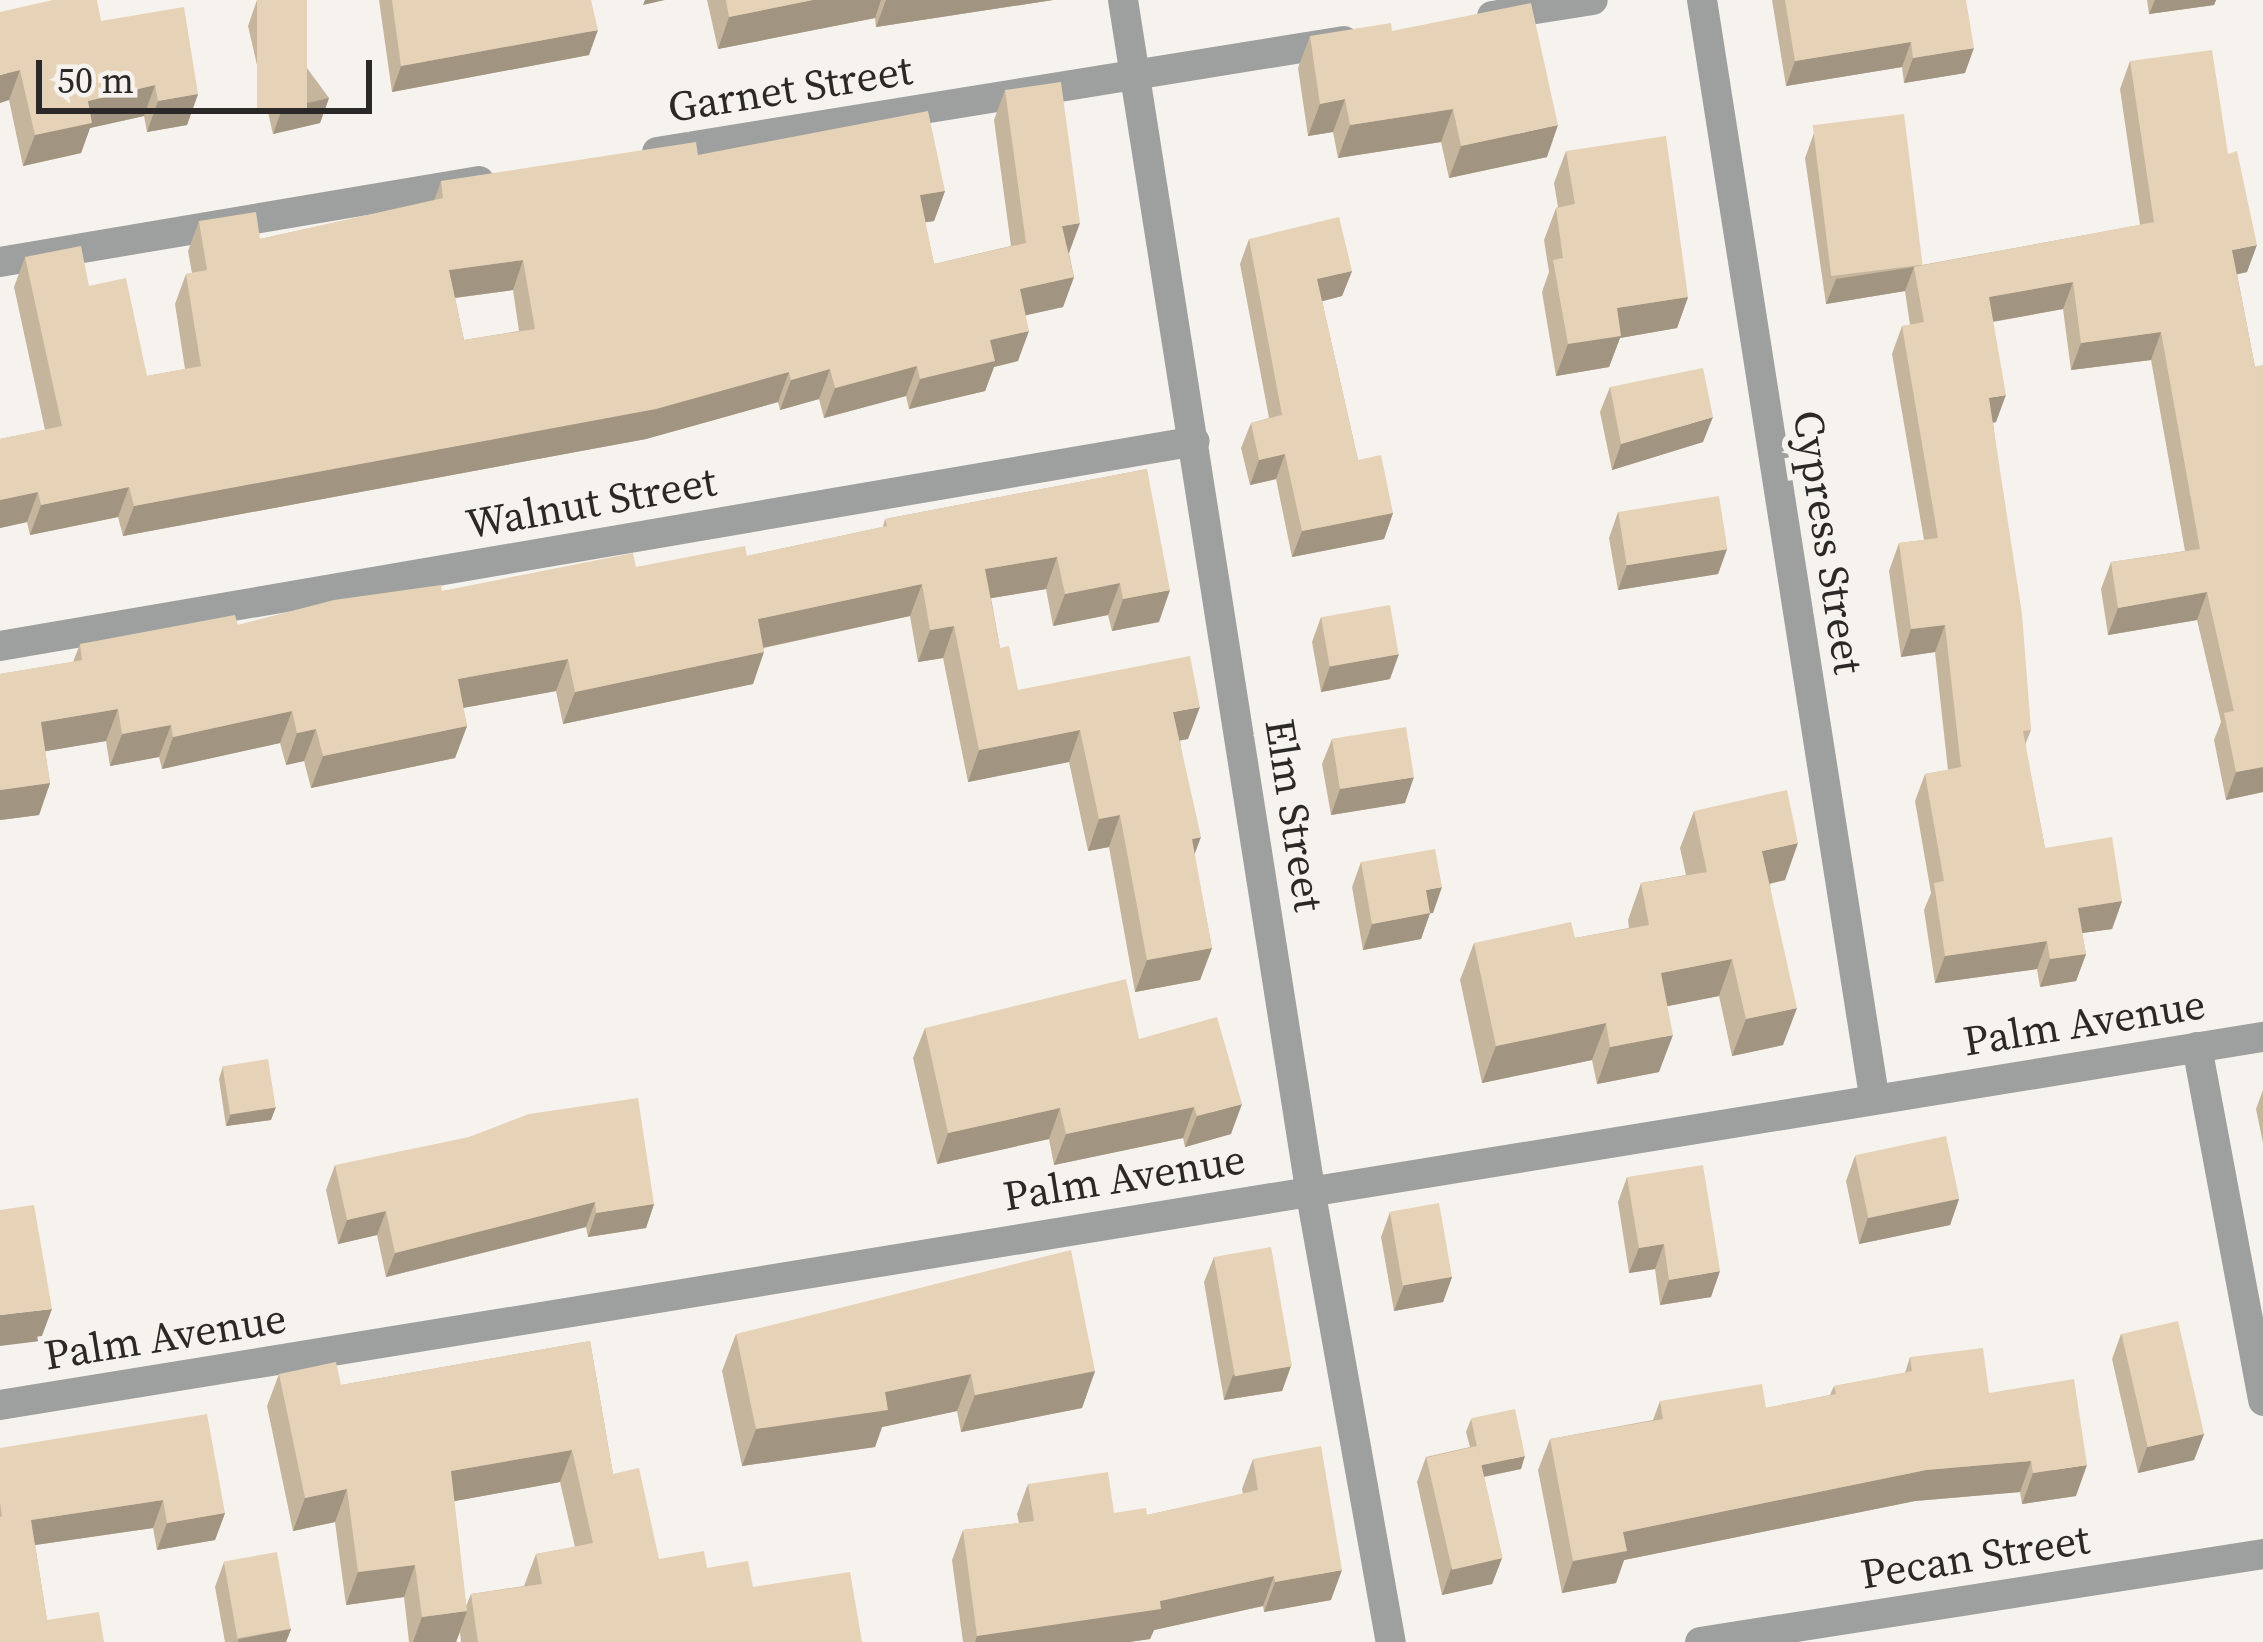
<!DOCTYPE html>
<style>
body{margin:0}
#map{position:relative;width:2263px;height:1642px;overflow:hidden;background:#f6f2ed;font-family:"Source Serif 4",serif}
div>[style]{position:absolute}
[style*='--x']{left:calc(var(--x)*1px);top:calc(var(--y)*1px);width:calc(var(--w)*1px);rotate:calc(var(--a)*1deg)}
.street>*{height:30px;margin:-15px;padding:0 15px;transform-origin:15px;border-radius:15px;background:#9da09f}
.wall>*{inset:0;background:#c6b59d}
.shaded-wall>*{inset:0;background:#a19480}
.building>*{inset:0;background:#e6d3b7;transform-origin:0 0}
span{translate:-50% -50%;white-space:nowrap;text-align:center;line-height:1.15;-webkit-text-stroke:12px #f6f2ed;paint-order:stroke}
.street-label{font-size:42px;color:#2a2927}
.scale{position:absolute;left:36px;top:60px;width:336px;height:54px;box-sizing:border-box;border:6px solid #2a2927;border-top:0;padding-left:15px;font-size:36px;line-height:42px;white-space:nowrap;color:#2a2927;-webkit-text-stroke:9px #f6f2ed;paint-order:stroke}
</style>
<div id="map">
<div class="street">
<i style="--x:1123;--y:0;--w:1204;--a:81.06"></i>
<i style="--x:1310;--y:1189;--w:460;--a:79.9"></i>
<i style="--x:1702;--y:0;--w:1109;--a:81.08"></i>
<i style="--x:1492;--y:16;--w:102;--a:-9"></i>
<i style="--x:657;--y:152;--w:696;--a:-9.18"></i>
<i style="--x:0;--y:262;--w:486;--a:-9.6"></i>
<i style="--x:0;--y:646;--w:1212;--a:-9.73"></i>
<i style="--x:2197;--y:1047;--w:360;--a:79.4"></i>
<i style="--x:0;--y:1405;--w:2293;--a:-9.24"></i>
<i style="--x:1700;--y:1642;--w:570;--a:-8.88"></i>
</div>
<div class="wall">
<i style="clip-path:polygon(257px 0,329px 98px,320px 123px,273px 134px,248px 26px)"></i>
<i style="clip-path:polygon(379px 0,591px 0,589px 55px,392px 92px)"></i>
<i style="clip-path:polygon(707px 0,1053px 0,876px 27px,875px 18px,718px 49px)"></i>
<i style="clip-path:polygon(1772px 0,1966px 0,1965px 73px,1904px 83px,1902px 67px,1786px 86px)"></i>
<i style="clip-path:polygon(2147px 0,2216px 0,2214px 5px,2149px 14px)"></i>
<i style="clip-path:polygon(0 12px,101px 21px,198px 94px,187px 125px,147px 132px,144px 116px,90px 128px,81px 153px,23px 166px,9px 100px)"></i>
<i style="clip-path:polygon(1392px 31px,1547px 157px,1449px 178px,1441px 142px,1338px 158px,1333px 132px,1308px 136px,1298px 68px,1310px 36px)"></i>
<i style="clip-path:polygon(2130px 61px,2247px 272px,2237px 274px,2255px 367px,2263px 365px,2263px 792px,2226px 800px,2214px 740px,2221px 722px,2197px 620px,2108px 635px,2101px 589px,2111px 562px,2185px 551px,2151px 360px,2071px 370px,2063px 309px,1993px 322px,1996px 422px,1993px 423px,2031px 730px,2025px 745px,2045px 848px,2122px 901px,2112px 929px,2082px 933px,2086px 954px,2076px 981px,2040px 987px,2037px 969px,1935px 983px,1924px 910px,1931px 893px,1915px 801px,1925px 774px,1948px 770px,1935px 652px,1901px 657px,1889px 571px,1899px 543px,1924px 540px,1892px 354px,1902px 326px,1910px 325px,1905px 291px,1826px 304px,1805px 158px,1814px 133px,1922px 265px,2140px 225px,2120px 89px)"></i>
<i style="clip-path:polygon(evenodd,1005px 90px,1069px 253px,1074px 277px,1063px 307px,1026px 315px,1018px 361px,994px 367px,985px 391px,909px 409px,906px 396px,824px 418px,819px 399px,780px 410px,778px 402px,646px 439px,123px 536px,118px 517px,30px 535px,27px 522px,0 528px,0 439px,45px 430px,14px 287px,25px 257px,89px 286px,147px 376px,185px 369px,175px 304px,186px 274px,192px 273px,188px 251px,199px 221px,260px 239px,434px 201px,441px 181px,698px 155px,945px 191px,934px 221px,925px 222px,934px 264px,1011px 246px,994px 120px,1005px 90px,513px 290px,519px 331px,464px 340px,455px 298px,513px 290px)"></i>
<i style="clip-path:polygon(1566px 151px,1688px 297px,1677px 328px,1620px 338px,1609px 367px,1556px 376px,1542px 292px,1549px 272px,1544px 240px,1556px 208px,1558px 207px,1554px 183px)"></i>
<i style="clip-path:polygon(1249px 239px,1352px 271px,1342px 296px,1322px 301px,1358px 460px,1393px 513px,1384px 539px,1292px 557px,1276px 479px,1250px 485px,1241px 448px,1251px 423px,1269px 418px,1240px 264px)"></i>
<i style="clip-path:polygon(1610px 387px,1703px 442px,1612px 470px,1600px 412px)"></i>
<i style="clip-path:polygon(1147px 469px,1159px 622px,1112px 631px,1108px 615px,1053px 626px,1046px 589px,991px 598px,1000px 648px,1018px 690px,1188px 739px,1180px 740px,1194px 854px,1212px 948px,1200px 980px,1135px 992px,1109px 847px,1088px 851px,1069px 762px,968px 782px,943px 658px,918px 662px,910px 616px,764px 648px,753px 684px,563px 724px,556px 691px,463px 708px,467px 726px,455px 758px,311px 788px,304px 761px,286px 765px,280px 743px,162px 769px,159px 757px,110px 766px,106px 741px,45px 751px,50px 783px,39px 815px,0 820px,0 674px,73px 662px,80px 644px,238px 625px,442px 591px,636px 567px,747px 556px,883px 527px,885px 519px)"></i>
<i style="clip-path:polygon(1618px 512px,1727px 549px,1718px 574px,1618px 590px,1609px 538px)"></i>
<i style="clip-path:polygon(1321px 617px,1390px 679px,1321px 692px,1312px 642px)"></i>
<i style="clip-path:polygon(1332px 739px,1405px 803px,1331px 815px,1322px 764px)"></i>
<i style="clip-path:polygon(1694px 811px,1785px 880px,1770px 884px,1783px 1045px,1732px 1056px,1719px 996px,1667px 1006px,1659px 1072px,1597px 1084px,1592px 1060px,1482px 1083px,1460px 980px,1474px 943px,1575px 938px,1629px 928px,1628px 920px,1641px 883px,1686px 875px,1680px 848px)"></i>
<i style="clip-path:polygon(1361px 862px,1433px 913px,1430px 913px,1421px 939px,1363px 950px,1352px 887px)"></i>
<i style="clip-path:polygon(925px 1028px,1139px 1039px,1231px 1134px,1185px 1147px,1183px 1138px,1054px 1165px,1049px 1139px,937px 1164px,913px 1058px)"></i>
<i style="clip-path:polygon(223px 1066px,271px 1120px,226px 1126px,219px 1079px)"></i>
<i style="clip-path:polygon(2263px 1090px,2263px 1143px,2256px 1109px)"></i>
<i style="clip-path:polygon(1855px 1156px,1959px 1199px,1950px 1225px,1859px 1244px,1846px 1181px)"></i>
<i style="clip-path:polygon(335px 1165px,654px 1204px,646px 1228px,588px 1237px,586px 1227px,386px 1277px,377px 1235px,338px 1244px,326px 1190px)"></i>
<i style="clip-path:polygon(1627px 1177px,1711px 1297px,1660px 1305px,1655px 1269px,1629px 1273px,1618px 1202px)"></i>
<i style="clip-path:polygon(1390px 1212px,1452px 1277px,1443px 1302px,1394px 1311px,1381px 1237px)"></i>
<i style="clip-path:polygon(1214px 1257px,1291px 1366px,1282px 1391px,1224px 1400px,1204px 1282px)"></i>
<i style="clip-path:polygon(736px 1334px,1095px 1371px,1082px 1408px,961px 1432px,957px 1411px,882px 1427px,875px 1447px,742px 1466px,722px 1371px)"></i>
<i style="clip-path:polygon(2121px 1334px,2204px 1434px,2194px 1460px,2138px 1473px,2112px 1359px)"></i>
<i style="clip-path:polygon(evenodd,590px 1341px,613px 1474px,659px 1559px,707px 1568px,753px 1587px,862px 1642px,461px 1642px,460px 1632px,456px 1642px,409px 1642px,404px 1597px,346px 1605px,335px 1522px,293px 1531px,267px 1406px,279px 1374px,341px 1385px,590px 1341px,560px 1482px,575px 1547px,536px 1554px,524px 1586px,471px 1594px,466px 1606px,454px 1501px,560px 1482px)"></i>
<i style="clip-path:polygon(1910px 1357px,1989px 1393px,2076px 1496px,2022px 1504px,2020px 1492px,1915px 1501px,1624px 1560px,1616px 1583px,1562px 1593px,1538px 1470px,1550px 1439px,1653px 1420px,1660px 1401px,1766px 1408px,1830px 1395px,1834px 1386px,1905px 1373px)"></i>
<i style="clip-path:polygon(1471px 1419px,1521px 1469px,1484px 1477px,1502px 1558px,1492px 1584px,1442px 1595px,1417px 1482px,1426px 1457px,1470px 1447px,1466px 1432px)"></i>
<i style="clip-path:polygon(0 1448px,225px 1513px,215px 1540px,157px 1550px,153px 1528px,35px 1545px,47px 1620px,0 1642px)"></i>
<i style="clip-path:polygon(1253px 1459px,1331px 1600px,1264px 1612px,1263px 1606px,1154px 1630px,1150px 1639px,1129px 1642px,963px 1642px,952px 1560px,963px 1530px,1019px 1523px,1017px 1514px,1028px 1484px,1114px 1513px,1147px 1515px,1243px 1494px,1242px 1489px)"></i>
<i style="clip-path:polygon(224px 1562px,291px 1629px,286px 1642px,225px 1642px,215px 1587px)"></i>
</div>
<div class="shaded-wall">
<i style="clip-path:polygon(645px 0,665px 0,643px 5px)"></i>
<i style="clip-path:polygon(813px 0,881px 0,875px 18px,718px 49px,729px 17px)"></i>
<i style="clip-path:polygon(886px 0,1053px 0,876px 27px)"></i>
<i style="clip-path:polygon(2155px 0,2216px 0,2214px 5px,2149px 14px)"></i>
<i style="clip-path:polygon(598px 30px,589px 55px,392px 92px,401px 66px)"></i>
<i style="clip-path:polygon(1911px 42px,1902px 67px,1786px 86px,1795px 61px)"></i>
<i style="clip-path:polygon(1974px 48px,1965px 73px,1904px 83px,1913px 58px)"></i>
<i style="clip-path:polygon(20px 70px,9px 100px,0 103px,0 75px)"></i>
<i style="clip-path:polygon(155px 85px,144px 116px,90px 128px,81px 153px,23px 166px,35px 135px,88px 101px)"></i>
<i style="clip-path:polygon(198px 94px,187px 125px,147px 132px,158px 101px)"></i>
<i style="clip-path:polygon(329px 98px,320px 123px,273px 134px,282px 109px)"></i>
<i style="clip-path:polygon(1345px 99px,1333px 132px,1308px 136px,1320px 104px)"></i>
<i style="clip-path:polygon(1453px 109px,1441px 142px,1338px 158px,1350px 125px)"></i>
<i style="clip-path:polygon(1558px 125px,1547px 157px,1449px 178px,1461px 146px)"></i>
<i style="clip-path:polygon(945px 191px,934px 221px,909px 225px,920px 195px)"></i>
<i style="clip-path:polygon(1080px 223px,1069px 253px,1051px 256px,1062px 226px)"></i>
<i style="clip-path:polygon(2257px 245px,2247px 272px,2222px 278px,2232px 250px)"></i>
<i style="clip-path:polygon(523px 260px,513px 290px,438px 300px,449px 270px)"></i>
<i style="clip-path:polygon(1914px 267px,1905px 291px,1826px 304px,1836px 279px)"></i>
<i style="clip-path:polygon(1352px 271px,1342px 296px,1308px 305px,1317px 279px)"></i>
<i style="clip-path:polygon(1074px 277px,1063px 307px,1009px 319px,1020px 289px)"></i>
<i style="clip-path:polygon(2073px 282px,2063px 309px,1979px 324px,1989px 297px)"></i>
<i style="clip-path:polygon(1688px 297px,1677px 328px,1620px 338px,1609px 367px,1556px 376px,1568px 344px,1617px 308px)"></i>
<i style="clip-path:polygon(1029px 331px,1018px 361px,994px 367px,985px 391px,909px 409px,920px 379px,990px 340px)"></i>
<i style="clip-path:polygon(2161px 332px,2151px 360px,2071px 370px,2081px 343px)"></i>
<i style="clip-path:polygon(917px 366px,906px 396px,824px 418px,835px 388px)"></i>
<i style="clip-path:polygon(830px 369px,819px 399px,780px 410px,791px 380px)"></i>
<i style="clip-path:polygon(789px 372px,778px 402px,646px 439px,123px 536px,134px 506px)"></i>
<i style="clip-path:polygon(2006px 395px,1996px 422px,1979px 425px,1989px 398px)"></i>
<i style="clip-path:polygon(1713px 417px,1703px 442px,1612px 470px,1621px 444px)"></i>
<i style="clip-path:polygon(1285px 454px,1276px 479px,1250px 485px,1259px 460px)"></i>
<i style="clip-path:polygon(129px 487px,118px 517px,30px 535px,41px 505px)"></i>
<i style="clip-path:polygon(38px 492px,27px 522px,0 528px,0 500px)"></i>
<i style="clip-path:polygon(1393px 513px,1384px 539px,1292px 557px,1302px 531px)"></i>
<i style="clip-path:polygon(1727px 549px,1718px 574px,1618px 590px,1627px 565px)"></i>
<i style="clip-path:polygon(1057px 557px,1046px 589px,974px 601px,985px 569px)"></i>
<i style="clip-path:polygon(1120px 583px,1108px 615px,1053px 626px,1065px 594px)"></i>
<i style="clip-path:polygon(922px 584px,910px 616px,747px 651px,758px 619px)"></i>
<i style="clip-path:polygon(1170px 590px,1159px 622px,1112px 631px,1123px 599px)"></i>
<i style="clip-path:polygon(2207px 592px,2197px 620px,2108px 635px,2118px 608px)"></i>
<i style="clip-path:polygon(1945px 625px,1935px 652px,1901px 657px,1911px 629px)"></i>
<i style="clip-path:polygon(954px 626px,943px 658px,918px 662px,930px 630px)"></i>
<i style="clip-path:polygon(764px 652px,753px 684px,563px 724px,575px 692px)"></i>
<i style="clip-path:polygon(1399px 654px,1390px 679px,1321px 692px,1330px 666px)"></i>
<i style="clip-path:polygon(568px 659px,556px 691px,446px 711px,458px 679px)"></i>
<i style="clip-path:polygon(1200px 707px,1188px 739px,1162px 744px,1173px 712px)"></i>
<i style="clip-path:polygon(118px 709px,106px 741px,29px 754px,41px 722px)"></i>
<i style="clip-path:polygon(292px 711px,280px 743px,162px 769px,173px 737px)"></i>
<i style="clip-path:polygon(171px 725px,159px 757px,110px 766px,122px 734px)"></i>
<i style="clip-path:polygon(467px 726px,455px 758px,311px 788px,323px 756px)"></i>
<i style="clip-path:polygon(316px 729px,304px 761px,286px 765px,297px 733px)"></i>
<i style="clip-path:polygon(1080px 730px,1069px 762px,968px 782px,979px 750px)"></i>
<i style="clip-path:polygon(2263px 767px,2263px 792px,2226px 800px,2236px 772px)"></i>
<i style="clip-path:polygon(1414px 777px,1405px 803px,1331px 815px,1340px 789px)"></i>
<i style="clip-path:polygon(50px 783px,39px 815px,0 820px,0 790px)"></i>
<i style="clip-path:polygon(1120px 815px,1109px 847px,1088px 851px,1099px 819px)"></i>
<i style="clip-path:polygon(1201px 837px,1189px 869px,1192px 839px)"></i>
<i style="clip-path:polygon(1798px 843px,1785px 880px,1749px 888px,1762px 851px)"></i>
<i style="clip-path:polygon(1442px 887px,1433px 913px,1417px 915px,1426px 890px)"></i>
<i style="clip-path:polygon(2122px 901px,2112px 929px,2068px 935px,2078px 908px)"></i>
<i style="clip-path:polygon(1430px 913px,1421px 939px,1363px 950px,1372px 924px)"></i>
<i style="clip-path:polygon(2047px 941px,2037px 969px,1935px 983px,1945px 956px)"></i>
<i style="clip-path:polygon(1212px 948px,1200px 980px,1135px 992px,1147px 960px)"></i>
<i style="clip-path:polygon(2086px 954px,2076px 981px,2040px 987px,2050px 959px)"></i>
<i style="clip-path:polygon(1732px 959px,1719px 996px,1648px 1010px,1661px 973px)"></i>
<i style="clip-path:polygon(1797px 1008px,1783px 1045px,1732px 1056px,1746px 1019px)"></i>
<i style="clip-path:polygon(1606px 1023px,1592px 1060px,1482px 1083px,1496px 1046px)"></i>
<i style="clip-path:polygon(1673px 1035px,1659px 1072px,1597px 1084px,1610px 1047px)"></i>
<i style="clip-path:polygon(1242px 1104px,1231px 1134px,1185px 1147px,1197px 1116px)"></i>
<i style="clip-path:polygon(276px 1107px,271px 1120px,226px 1126px,231px 1114px)"></i>
<i style="clip-path:polygon(1194px 1107px,1183px 1138px,1054px 1165px,1066px 1134px)"></i>
<i style="clip-path:polygon(1060px 1108px,1049px 1139px,937px 1164px,948px 1133px)"></i>
<i style="clip-path:polygon(1959px 1199px,1950px 1225px,1859px 1244px,1868px 1218px)"></i>
<i style="clip-path:polygon(595px 1202px,586px 1227px,386px 1277px,395px 1253px)"></i>
<i style="clip-path:polygon(654px 1204px,646px 1228px,588px 1237px,596px 1213px)"></i>
<i style="clip-path:polygon(386px 1211px,377px 1235px,338px 1244px,347px 1220px)"></i>
<i style="clip-path:polygon(1664px 1244px,1655px 1269px,1629px 1273px,1639px 1248px)"></i>
<i style="clip-path:polygon(1720px 1271px,1711px 1297px,1660px 1305px,1669px 1280px)"></i>
<i style="clip-path:polygon(1452px 1277px,1443px 1302px,1394px 1311px,1404px 1285px)"></i>
<i style="clip-path:polygon(52px 1309px,40px 1341px,0 1346px,0 1315px)"></i>
<i style="clip-path:polygon(1291px 1366px,1282px 1391px,1224px 1400px,1233px 1375px)"></i>
<i style="clip-path:polygon(1095px 1371px,1082px 1408px,961px 1432px,975px 1395px)"></i>
<i style="clip-path:polygon(971px 1374px,957px 1411px,882px 1427px,875px 1447px,742px 1466px,756px 1429px,885px 1392px)"></i>
<i style="clip-path:polygon(2204px 1434px,2194px 1460px,2138px 1473px,2147px 1447px)"></i>
<i style="clip-path:polygon(572px 1450px,560px 1482px,439px 1504px,451px 1471px)"></i>
<i style="clip-path:polygon(1525px 1456px,1521px 1469px,1477px 1478px,1482px 1465px)"></i>
<i style="clip-path:polygon(2031px 1461px,2020px 1492px,1915px 1501px,1624px 1560px,1616px 1583px,1562px 1593px,1573px 1561px,1623px 1532px,1926px 1470px)"></i>
<i style="clip-path:polygon(2087px 1465px,2076px 1496px,2022px 1504px,2033px 1473px)"></i>
<i style="clip-path:polygon(347px 1489px,335px 1522px,293px 1531px,305px 1498px)"></i>
<i style="clip-path:polygon(163px 1500px,153px 1528px,21px 1547px,31px 1520px)"></i>
<i style="clip-path:polygon(225px 1513px,215px 1540px,157px 1550px,167px 1523px)"></i>
<i style="clip-path:polygon(1502px 1558px,1492px 1584px,1442px 1595px,1451px 1569px)"></i>
<i style="clip-path:polygon(415px 1565px,404px 1597px,346px 1605px,358px 1572px)"></i>
<i style="clip-path:polygon(1342px 1570px,1331px 1600px,1264px 1612px,1275px 1582px)"></i>
<i style="clip-path:polygon(1274px 1576px,1263px 1606px,1154px 1630px,1150px 1639px,1129px 1642px,975px 1642px,977px 1636px,1160px 1601px)"></i>
<i style="clip-path:polygon(467px 1611px,456px 1642px,413px 1642px,422px 1617px)"></i>
<i style="clip-path:polygon(291px 1629px,286px 1642px,238px 1642px,239px 1639px)"></i>
</div>
<div class="building">
<i style="clip-path:polygon(53px 0,97px 0,101px 21px,184px 7px,198px 94px,158px 101px,155px 85px,88px 101px,92px 123px,35px 135px,20px 70px,0 75px,0 12px)"></i>
<i style="left:257px;top:0;width:50px;height:112px"></i>
<i style="clip-path:polygon(392px 0,591px 0,598px 30px,401px 66px)"></i>
<i style="clip-path:polygon(726px 0,813px 0,729px 17px)"></i>
<i style="clip-path:polygon(1785px 0,1966px 0,1974px 48px,1913px 58px,1911px 42px,1795px 61px)"></i>
<i style="clip-path:polygon(1531px 3px,1558px 125px,1461px 146px,1453px 109px,1350px 125px,1345px 99px,1320px 104px,1310px 36px,1391px 23px,1392px 31px)"></i>
<i style="clip-path:polygon(2212px 50px,2228px 154px,2237px 151px,2257px 245px,2232px 250px,2255px 367px,2263px 365px,2263px 767px,2236px 772px,2224px 713px,2234px 711px,2207px 592px,2118px 608px,2111px 562px,2200px 549px,2161px 332px,2081px 343px,2073px 282px,1989px 297px,2006px 395px,1989px 398px,2022px 614px,2031px 730px,2023px 731px,2045px 848px,2112px 837px,2122px 901px,2078px 908px,2086px 954px,2050px 959px,2047px 941px,1945px 956px,1934px 883px,1944px 881px,1925px 774px,1961px 767px,1945px 625px,1911px 629px,1899px 543px,1938px 538px,1902px 326px,1924px 322px,1914px 267px,2154px 222px,2130px 61px)"></i>
<i style="clip-path:polygon(evenodd,1061px 82px,1080px 223px,1062px 226px,1074px 277px,1020px 289px,1029px 331px,990px 340px,995px 361px,920px 379px,917px 366px,835px 388px,830px 369px,791px 380px,789px 372px,656px 409px,134px 506px,129px 487px,41px 505px,38px 492px,0 500px,0 439px,62px 426px,25px 257px,81px 246px,89px 286px,126px 278px,147px 376px,201px 366px,186px 274px,207px 270px,199px 221px,256px 212px,260px 239px,443px 198px,441px 181px,696px 142px,698px 155px,928px 111px,945px 191px,920px 195px,934px 264px,1026px 243px,1005px 90px,1061px 82px,523px 260px,535px 329px,464px 340px,449px 270px,523px 260px)"></i>
<i style="left:1904px;top:114px;width:152px;height:92px;rotate:83deg"></i>
<i style="clip-path:polygon(1666px 136px,1688px 297px,1617px 308px,1621px 336px,1568px 344px,1553px 260px,1563px 258px,1556px 208px,1575px 204px,1566px 151px)"></i>
<i style="clip-path:polygon(1339px 217px,1352px 271px,1317px 279px,1358px 460px,1381px 455px,1393px 513px,1302px 531px,1285px 454px,1259px 460px,1251px 423px,1282px 415px,1249px 239px)"></i>
<i style="clip-path:polygon(1703px 368px,1713px 417px,1621px 444px,1610px 387px)"></i>
<i style="clip-path:polygon(1147px 469px,1170px 590px,1123px 599px,1120px 583px,1065px 594px,1057px 557px,985px 569px,1000px 648px,1009px 646px,1018px 690px,1190px 656px,1200px 707px,1173px 712px,1201px 837px,1192px 839px,1212px 948px,1147px 960px,1120px 815px,1099px 819px,1080px 730px,979px 750px,954px 626px,930px 630px,922px 584px,758px 619px,764px 652px,575px 692px,568px 659px,458px 679px,467px 726px,323px 756px,316px 729px,297px 733px,292px 711px,173px 737px,171px 725px,122px 734px,118px 709px,41px 722px,50px 783px,0 790px,0 674px,82px 660px,80px 644px,235px 615px,238px 625px,334px 600px,441px 585px,442px 591px,633px 553px,636px 567px,745px 546px,747px 556px,887px 526px,885px 519px)"></i>
<i style="left:1719px;top:496px;width:54px;height:102px;rotate:81deg"></i>
<i style="left:1390px;top:605px;width:50px;height:70px;rotate:80deg"></i>
<i style="left:1406px;top:727px;width:51px;height:75px;rotate:81deg"></i>
<i style="clip-path:polygon(1787px 790px,1798px 843px,1762px 851px,1797px 1008px,1746px 1019px,1732px 959px,1661px 973px,1673px 1035px,1610px 1047px,1606px 1023px,1496px 1046px,1474px 943px,1571px 922px,1575px 938px,1649px 925px,1641px 883px,1707px 872px,1694px 811px)"></i>
<i style="clip-path:polygon(1435px 849px,1442px 887px,1426px 890px,1430px 913px,1372px 924px,1361px 862px)"></i>
<i style="clip-path:polygon(1126px 979px,1139px 1039px,1217px 1017px,1242px 1104px,1197px 1116px,1194px 1107px,1066px 1134px,1060px 1108px,948px 1133px,925px 1028px)"></i>
<i style="left:268px;top:1059px;width:49px;height:46px;rotate:81deg"></i>
<i style="clip-path:polygon(638px 1098px,654px 1204px,596px 1213px,595px 1202px,395px 1253px,386px 1211px,347px 1220px,335px 1165px,469px 1137px,529px 1114px)"></i>
<i style="left:1946px;top:1136px;width:64px;height:93px;rotate:78deg"></i>
<i style="clip-path:polygon(1703px 1165px,1720px 1271px,1669px 1280px,1664px 1244px,1639px 1248px,1627px 1177px)"></i>
<i style="left:1439px;top:1203px;width:75px;height:50px;rotate:80deg"></i>
<i style="clip-path:polygon(34px 1205px,52px 1309px,0 1315px,0 1210px)"></i>
<i style="left:1271px;top:1247px;width:121px;height:58px;rotate:80deg"></i>
<i style="clip-path:polygon(1071px 1250px,1095px 1371px,975px 1395px,971px 1374px,885px 1392px,888px 1410px,756px 1429px,736px 1334px)"></i>
<i style="left:2178px;top:1321px;width:116px;height:58px;rotate:77deg"></i>
<i style="clip-path:polygon(590px 1341px,613px 1474px,639px 1468px,659px 1559px,704px 1551px,707px 1568px,748px 1561px,753px 1587px,850px 1572px,862px 1642px,478px 1642px,471px 1594px,542px 1584px,536px 1554px,593px 1543px,572px 1450px,451px 1471px,467px 1611px,422px 1617px,415px 1565px,358px 1572px,347px 1489px,305px 1498px,279px 1374px,336px 1362px,341px 1385px)"></i>
<i style="clip-path:polygon(1983px 1348px,1989px 1393px,2074px 1379px,2087px 1465px,2033px 1473px,2031px 1461px,1926px 1470px,1623px 1532px,1627px 1551px,1573px 1561px,1550px 1439px,1663px 1419px,1660px 1401px,1762px 1384px,1766px 1408px,1836px 1394px,1834px 1386px,1912px 1371px,1910px 1357px)"></i>
<i style="left:1515px;top:1409px;width:48px;height:45px;rotate:78deg"></i>
<i style="clip-path:polygon(207px 1414px,225px 1513px,167px 1523px,163px 1500px,31px 1520px,47px 1620px,99px 1612px,104px 1642px,0 1642px,0 1517px,2px 1516px,0 1502px,0 1448px)"></i>
<i style="clip-path:polygon(1321px 1446px,1342px 1570px,1275px 1582px,1274px 1576px,1160px 1601px,1161px 1609px,977px 1636px,963px 1530px,1034px 1521px,1028px 1484px,1108px 1472px,1114px 1513px,1146px 1508px,1147px 1515px,1258px 1490px,1253px 1459px)"></i>
<i style="left:1477px;top:1446px;width:115px;height:52px;rotate:77deg"></i>
<i style="left:277px;top:1552px;width:78px;height:54px;rotate:80deg"></i>
</div>
<div class="street-label">
<span style="left:790px;top:88px;rotate:-9deg">Garnet Street</span>
<span style="left:591px;top:502px;rotate:-10deg">Walnut Street</span>
<span style="left:1829px;top:542px;rotate:81deg">Cypress Street</span>
<span style="left:1295px;top:815px;rotate:81deg">Elm Street</span>
<span style="left:2084px;top:1022px;rotate:-9deg">Palm Avenue</span>
<span style="left:1124px;top:1177px;rotate:-9deg">Palm Avenue</span>
<span style="left:165px;top:1336px;rotate:-9deg">Palm Avenue</span>
<span style="left:1975px;top:1556px;rotate:-9deg">Pecan Street</span>
</div>
<div class="scale">50 m</div>
</div>
